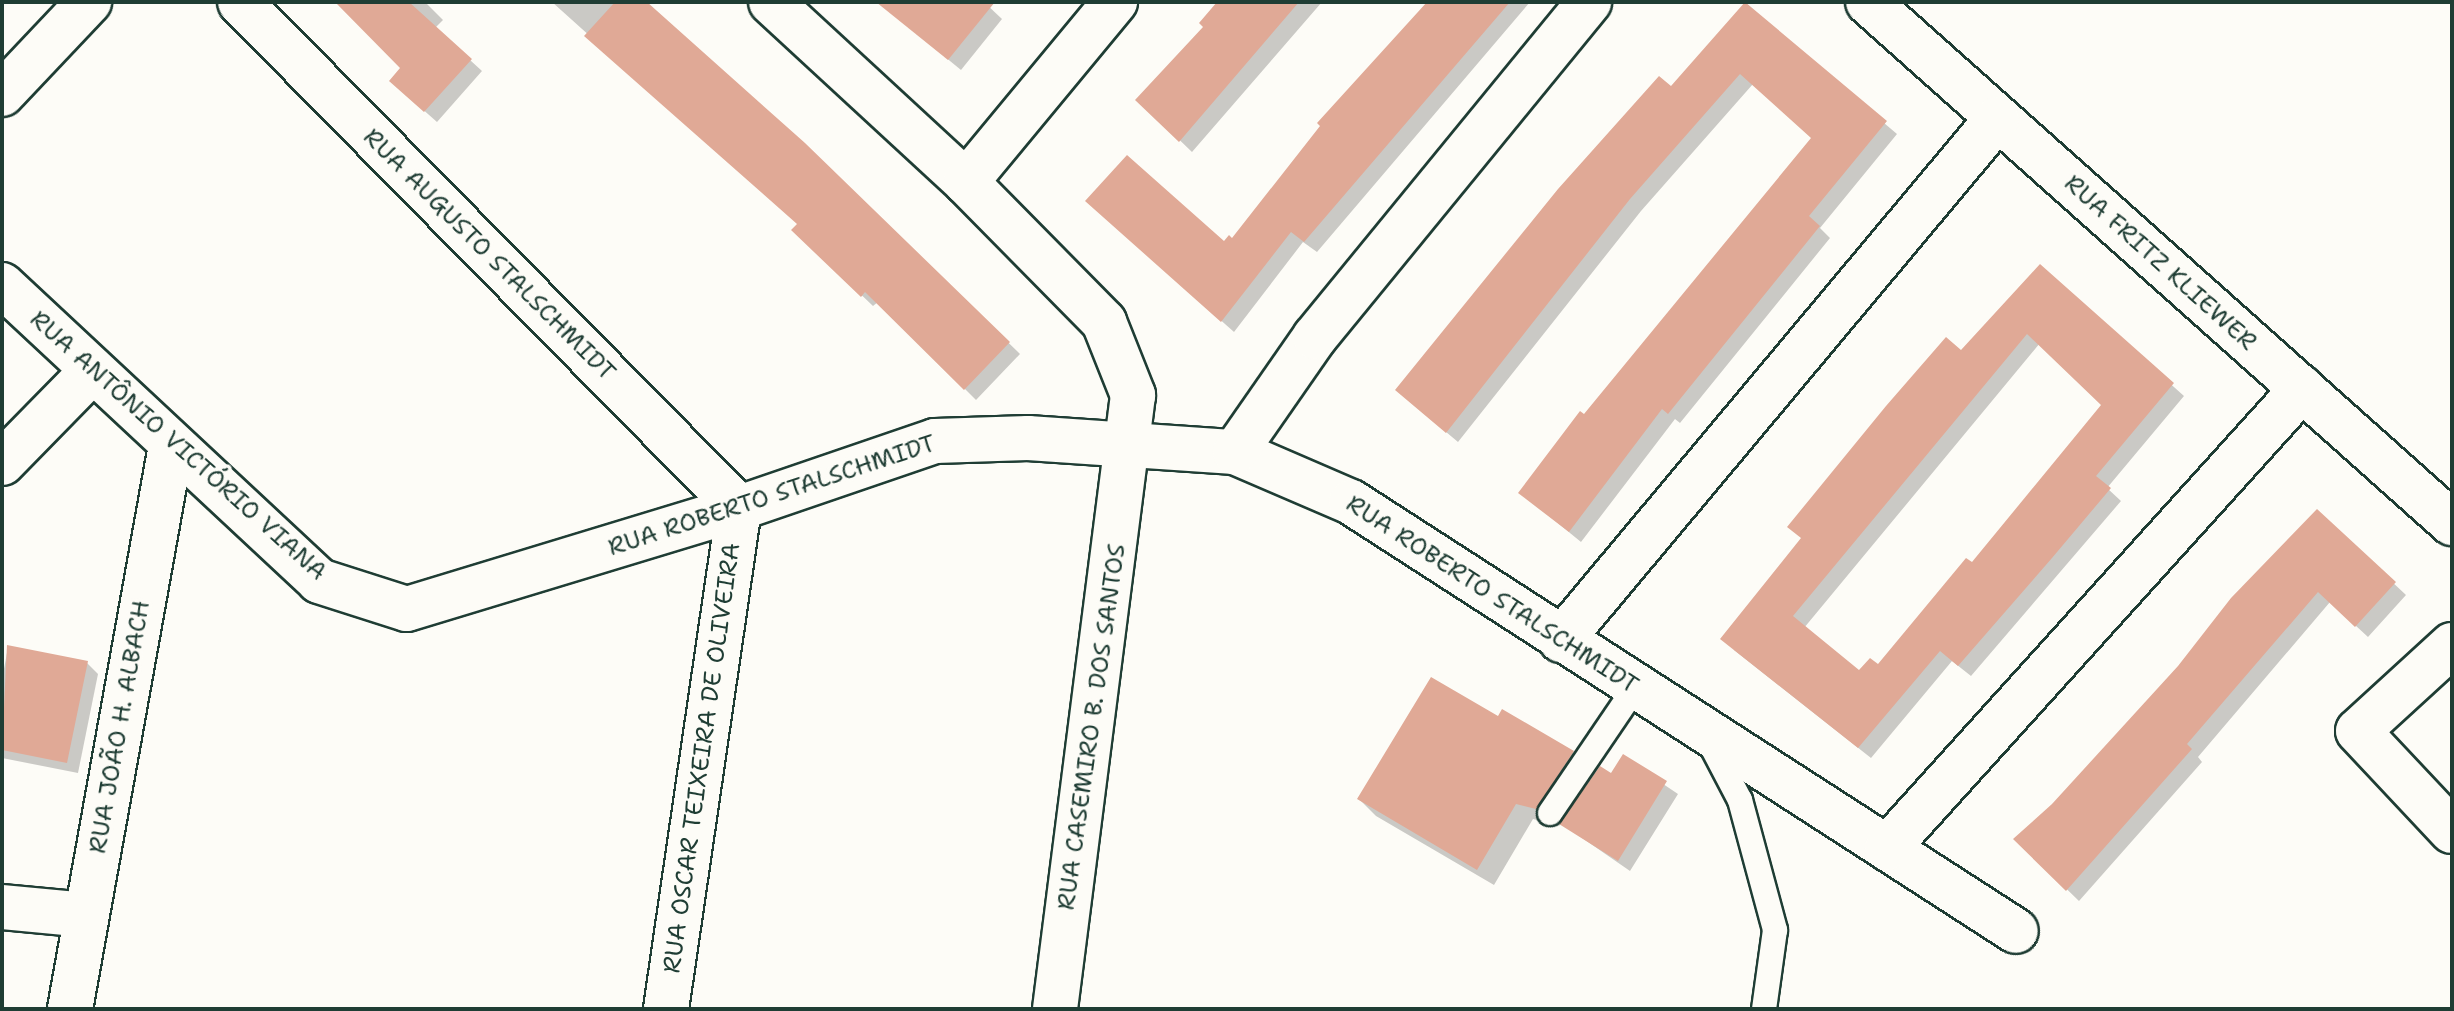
<!DOCTYPE html>
<meta charset="utf-8">
<style>
body{margin:0}
#map{position:relative;width:2454px;height:1011px;overflow:hidden;background:#fdfcf7;font-family:"Shantell Sans",sans-serif}
div>[style]{position:absolute}
[style*='--x']{left:calc(var(--x)*1px);top:calc(var(--y)*1px);width:calc(var(--w)*1px);rotate:calc(var(--a)*1deg)}
.shadow>*{inset:0;background:#0003}
.building>*{inset:0;background:#e0a996}
.roads{filter:drop-shadow(2px 0 #1f3d34) drop-shadow(-2px 0 #1f3d34) drop-shadow(0 2px #1f3d34) drop-shadow(0 -2px #1f3d34)}
.lane>*{height:24px;margin:-12px;padding:0 12px;transform-origin:12px;border-radius:12px;background:#fdfcf7}
.street>*{height:44px;margin:-22px;padding:0 22px;transform-origin:22px;border-radius:22px;background:#fdfcf7}
span{translate:-50% -50%;white-space:nowrap;text-align:center;line-height:1.15;-webkit-text-stroke:7px #fdfcf7;paint-order:stroke}
.street-label{font-size:24px;color:#1f3d34}
.frame{position:absolute;inset:0;border:4px solid #1f3d34;pointer-events:none}
</style>
<div id="map">
<div class="shadow">
<i style="clip-path:polygon(360px 2px,425px 2px,443px 20px,435px 28px,482px 71px,437px 122px,403px 92px,403px 68px)"></i>
<i style="clip-path:polygon(552px 2px,646px 2px,804px 144px,1020px 354px,976px 400px,878px 302px,873px 306px,805px 241px,799px 224px)"></i>
<i style="clip-path:polygon(878px 2px,984px 2px,1002px 19px,961px 70px)"></i>
<i style="clip-path:polygon(1219px 2px,1322px 2px,1192px 152px,1138px 100px,1205px 27px)"></i>
<i style="clip-path:polygon(1429px 2px,1530px 2px,1317px 252px,1303px 242px,1234px 332px,1099px 212px,1224px 244px,1233px 241px)"></i>
<i style="clip-path:polygon(1745px 5px,1897px 134px,1820px 228px,1830px 238px,1680px 423px,1675px 419px,1581px 542px,1521px 493px,1813px 139px,1753px 84px,1641px 211px,1458px 442px,1409px 401px)"></i>
<i style="clip-path:polygon(evenodd,2040px 267px,2184px 396px,2107px 488px,2121px 501px,1971px 676px,1952px 661px,1871px 758px,1734px 650px,1961px 353px,2040px 267px,2040px 343px,2104px 405px,1972px 565px,1878px 667px,1859px 673px,1804px 628px,2040px 343px)"></i>
<i style="clip-path:polygon(2318px 512px,2406px 595px,2368px 637px,2330px 602px,2198px 757px,2202px 762px,2079px 901px,2016px 840px,2053px 805px)"></i>
<i style="clip-path:polygon(8px 648px,87px 663px,98px 674px,78px 773px,2px 758px,2px 679px)"></i>
<i style="clip-path:polygon(1498px 719px,1573px 753px,1589px 769px,1553px 824px,1533px 819px,1494px 885px,1376px 816px,1359px 799px)"></i>
<i style="clip-path:polygon(1623px 757px,1678px 794px,1630px 871px,1562px 824px,1612px 776px)"></i>
</div>
<div class="building">
<i style="clip-path:polygon(335px 2px,409px 2px,472px 59px,424px 112px,389px 81px,400px 68px)"></i>
<i style="clip-path:polygon(615px 2px,647px 2px,805px 143px,1010px 342px,964px 390px,865px 292px,861px 297px,791px 230px,797px 224px,584px 36px)"></i>
<i style="clip-path:polygon(876px 2px,995px 2px,948px 60px)"></i>
<i style="clip-path:polygon(1217px 2px,1299px 2px,1179px 142px,1135px 100px,1203px 27px,1199px 23px)"></i>
<i style="clip-path:polygon(1427px 2px,1510px 2px,1304px 242px,1291px 232px,1221px 322px,1085px 201px,1127px 155px,1224px 241px,1229px 235px,1232px 238px,1320px 126px,1317px 123px)"></i>
<i style="clip-path:polygon(1745px 2px,1887px 121px,1809px 216px,1820px 226px,1668px 414px,1662px 409px,1569px 532px,1518px 493px,1580px 411px,1584px 414px,1811px 138px,1740px 74px,1630px 199px,1446px 433px,1395px 390px,1558px 189px,1659px 76px,1671px 86px)"></i>
<i style="clip-path:polygon(evenodd,2040px 264px,2174px 383px,2096px 476px,2111px 488px,2052px 558px,1958px 666px,1940px 651px,1858px 748px,1720px 639px,1801px 538px,1787px 527px,1886px 406px,1946px 337px,1961px 350px,2040px 264px,2027px 334px,2101px 405px,1972px 562px,1966px 558px,1878px 664px,1870px 658px,1859px 670px,1793px 616px,2027px 334px)"></i>
<i style="clip-path:polygon(2317px 509px,2396px 582px,2355px 627px,2318px 592px,2187px 744px,2192px 749px,2066px 891px,2013px 839px,2052px 804px,2178px 666px,2231px 598px)"></i>
<i style="clip-path:polygon(7px 645px,88px 661px,67px 763px,2px 750px)"></i>
<i style="clip-path:polygon(1431px 677px,1498px 716px,1502px 709px,1574px 751px,1536px 809px,1516px 804px,1477px 870px,1357px 799px)"></i>
<i style="clip-path:polygon(1623px 754px,1667px 781px,1618px 861px,1559px 824px,1600px 766px,1611px 773px)"></i>
</div>
<div class="roads">
<div class="lane">
<i style="--x:1709;--y:741;--w:67;--a:62.3"></i>
<i style="--x:1740;--y:800;--w:135;--a:74.9"></i>
<i style="--x:1775;--y:930;--w:80;--a:97.9"></i>
<i style="--x:1550;--y:813;--w:151;--a:-55.8"></i>
</div>
<div class="street">
<i style="--x:240;--y:2;--w:711;--a:45.4"></i>
<i style="--x:739;--y:508;--w:506;--a:98.29"></i>
<i style="--x:771;--y:2;--w:265;--a:42.7"></i>
<i style="--x:966;--y:182;--w:197;--a:45.4"></i>
<i style="--x:1104;--y:322;--w:79;--a:68.3"></i>
<i style="--x:1133;--y:395;--w:619;--a:97.24"></i>
<i style="--x:1868;--y:2;--w:783;--a:41.74"></i>
<i style="--x:2;--y:94;--w:127;--a:-46.6"></i>
<i style="--x:966;--y:182;--w:234;--a:-50.4"></i>
<i style="--x:2;--y:285;--w:434;--a:43"></i>
<i style="--x:319;--y:581;--w:92;--a:17.7"></i>
<i style="--x:407;--y:609;--w:347;--a:-16.9"></i>
<i style="--x:739;--y:508;--w:207;--a:-18.9"></i>
<i style="--x:935;--y:441;--w:93;--a:-1.8"></i>
<i style="--x:1028;--y:438;--w:207;--a:3.9"></i>
<i style="--x:1235;--y:452;--w:126;--a:23.3"></i>
<i style="--x:1351;--y:502;--w:791;--a:32.83"></i>
<i style="--x:1235;--y:452;--w:140;--a:-55.2"></i>
<i style="--x:1315;--y:337;--w:433;--a:-50.7"></i>
<i style="--x:2;--y:463;--w:129;--a:-45.6"></i>
<i style="--x:1561;--y:640;--w:679;--a:-50.08"></i>
<i style="--x:2452;--y:645;--w:127;--a:137.5"></i>
<i style="--x:2358;--y:731;--w:137;--a:46.8"></i>
<i style="--x:1887;--y:848;--w:619;--a:-47.88"></i>
<i style="--x:2;--y:907;--w:84;--a:5.4"></i>
<i style="--x:70;--y:1009;--w:572;--a:-79.83"></i>
</div>
</div>
<div class="street-label">
<span style="left:489px;top:255px;rotate:45deg">RUA AUGUSTO STALSCHMIDT</span>
<span style="left:2160px;top:263px;rotate:42deg">RUA FRITZ KLIEWER</span>
<span style="left:178px;top:446px;rotate:42deg">RUA ANTÔNIO VICTÓRIO VIANA</span>
<span style="left:772px;top:496px;rotate:-18deg">RUA ROBERTO STALSCHMIDT</span>
<span style="left:1492px;top:595px;rotate:33deg">RUA ROBERTO STALSCHMIDT</span>
<span style="left:120px;top:727px;rotate:-80deg">RUA JOÃO H. ALBACH</span>
<span style="left:1092px;top:727px;rotate:-82deg">RUA CASEMIRO B. DOS SANTOS</span>
<span style="left:702px;top:758px;rotate:-82deg">RUA OSCAR TEIXEIRA DE OLIVEIRA</span>
</div>
<div class="frame"></div>
</div>
